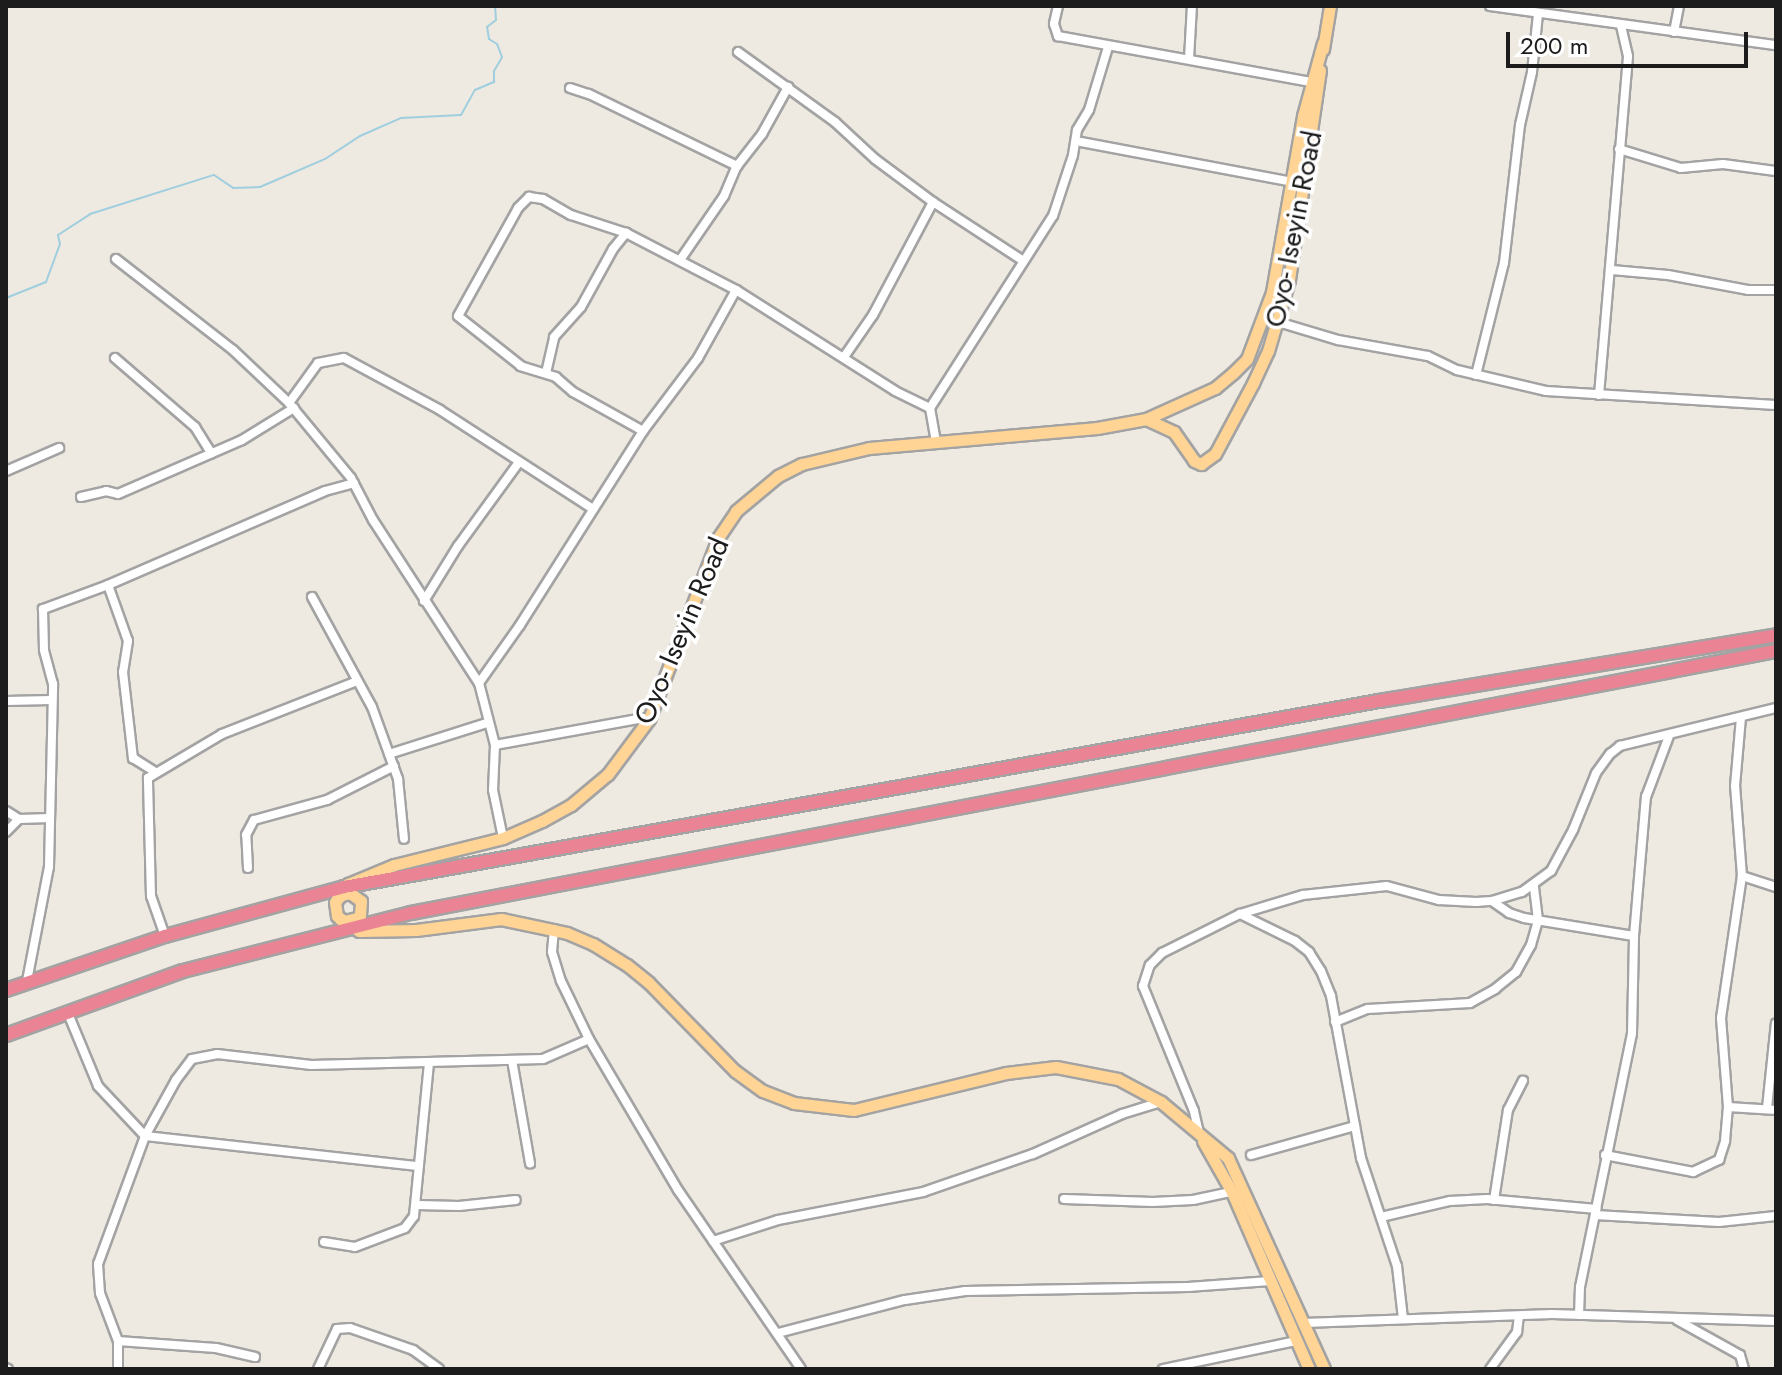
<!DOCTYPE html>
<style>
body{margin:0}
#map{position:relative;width:1782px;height:1375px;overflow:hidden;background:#eeeae1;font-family:Jost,sans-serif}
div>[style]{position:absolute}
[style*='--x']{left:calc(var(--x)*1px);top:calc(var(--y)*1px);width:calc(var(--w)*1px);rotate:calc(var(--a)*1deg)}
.stream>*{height:2px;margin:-1px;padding:0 1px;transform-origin:1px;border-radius:1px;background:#9fcedf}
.roads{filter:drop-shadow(2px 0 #a3a3a3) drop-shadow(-2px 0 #a3a3a3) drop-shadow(0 2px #a3a3a3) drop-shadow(0 -2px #a3a3a3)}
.minor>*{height:8px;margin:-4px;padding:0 4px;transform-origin:4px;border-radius:4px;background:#fff}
.major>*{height:11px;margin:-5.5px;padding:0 5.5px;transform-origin:5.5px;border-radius:5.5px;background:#ffd495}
.highway>*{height:12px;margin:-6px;padding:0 6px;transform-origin:6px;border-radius:6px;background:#ea8494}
span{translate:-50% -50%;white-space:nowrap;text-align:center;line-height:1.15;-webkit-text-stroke:7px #fff;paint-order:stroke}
.street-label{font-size:28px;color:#1c1c1c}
.frame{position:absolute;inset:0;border:8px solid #1c1c1c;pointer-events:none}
.scale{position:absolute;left:1506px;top:32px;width:242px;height:36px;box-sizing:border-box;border:4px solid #1c1c1c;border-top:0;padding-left:10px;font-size:24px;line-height:28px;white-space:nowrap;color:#1c1c1c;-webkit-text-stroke:6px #fff;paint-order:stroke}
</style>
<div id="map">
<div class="stream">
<i style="--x:6;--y:298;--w:43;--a:-21.8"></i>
<i style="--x:46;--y:282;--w:40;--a:-69.8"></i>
<i style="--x:60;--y:244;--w:9;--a:-103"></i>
<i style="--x:58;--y:235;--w:38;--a:-33"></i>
<i style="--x:90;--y:214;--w:130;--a:-17.5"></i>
<i style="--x:214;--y:175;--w:23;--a:34"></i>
<i style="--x:233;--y:188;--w:27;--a:-2"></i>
<i style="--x:260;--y:187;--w:71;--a:-23.3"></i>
<i style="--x:325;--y:159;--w:42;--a:-33.3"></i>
<i style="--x:360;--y:136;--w:45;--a:-23.7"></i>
<i style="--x:401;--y:118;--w:60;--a:-2.9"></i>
<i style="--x:461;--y:115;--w:29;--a:-61"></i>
<i style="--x:475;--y:90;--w:21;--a:-23"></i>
<i style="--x:494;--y:82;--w:11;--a:-90"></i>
<i style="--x:494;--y:71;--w:16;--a:-60"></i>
<i style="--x:502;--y:57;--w:14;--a:-111"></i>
<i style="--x:497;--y:44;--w:9;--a:-148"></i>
<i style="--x:489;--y:39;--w:12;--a:-99"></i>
<i style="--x:487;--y:27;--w:11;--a:-38"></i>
<i style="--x:496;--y:20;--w:14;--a:-94"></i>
</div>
<div class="roads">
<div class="minor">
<i style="--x:1058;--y:6;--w:18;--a:103"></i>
<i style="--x:1054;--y:24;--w:13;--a:72"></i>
<i style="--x:1058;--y:36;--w:257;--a:10.3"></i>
<i style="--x:1490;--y:6;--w:289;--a:7.8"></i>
<i style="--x:1674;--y:32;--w:26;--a:-79"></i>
<i style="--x:738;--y:52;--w:120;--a:35.8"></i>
<i style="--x:835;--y:122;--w:54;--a:42.8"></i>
<i style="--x:875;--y:159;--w:72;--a:36.6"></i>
<i style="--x:933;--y:202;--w:106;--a:33.1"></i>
<i style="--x:1189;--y:59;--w:53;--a:-86.8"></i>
<i style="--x:570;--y:88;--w:20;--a:18"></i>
<i style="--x:589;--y:94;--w:165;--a:25.9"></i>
<i style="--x:1081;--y:142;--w:215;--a:10.7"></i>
<i style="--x:1619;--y:149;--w:65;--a:17"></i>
<i style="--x:1681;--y:168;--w:42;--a:-5.4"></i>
<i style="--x:1723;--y:164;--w:53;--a:7.5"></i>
<i style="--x:116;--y:259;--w:148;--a:37.9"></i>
<i style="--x:233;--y:350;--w:77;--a:43.4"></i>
<i style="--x:289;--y:403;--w:97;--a:50.4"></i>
<i style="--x:351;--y:478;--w:47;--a:62.4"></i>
<i style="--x:373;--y:520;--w:194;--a:57"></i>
<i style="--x:479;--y:683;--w:64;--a:75.5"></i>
<i style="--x:495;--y:745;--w:45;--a:92.5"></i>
<i style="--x:493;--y:790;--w:49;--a:78.2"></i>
<i style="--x:680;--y:260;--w:78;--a:-55.5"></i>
<i style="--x:724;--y:196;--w:33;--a:-67"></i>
<i style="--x:737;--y:166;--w:41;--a:-52"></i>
<i style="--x:762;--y:134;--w:54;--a:-61"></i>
<i style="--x:1612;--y:270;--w:56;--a:5.1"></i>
<i style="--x:1668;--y:275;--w:81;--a:10.6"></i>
<i style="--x:1748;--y:290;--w:28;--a:0"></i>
<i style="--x:1278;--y:322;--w:63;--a:16.7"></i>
<i style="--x:1338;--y:340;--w:91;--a:10.1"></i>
<i style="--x:1428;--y:356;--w:32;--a:26"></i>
<i style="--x:1457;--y:370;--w:91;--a:13.3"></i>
<i style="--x:1546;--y:391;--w:230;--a:3.5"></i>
<i style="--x:844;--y:357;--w:51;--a:-55.4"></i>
<i style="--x:873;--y:315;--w:128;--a:-62"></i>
<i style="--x:115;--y:358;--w:106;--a:40.8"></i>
<i style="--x:195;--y:427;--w:31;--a:58"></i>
<i style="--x:546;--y:373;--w:37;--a:-77"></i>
<i style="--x:554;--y:337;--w:40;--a:-48"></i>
<i style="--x:581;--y:307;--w:66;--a:-61.1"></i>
<i style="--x:613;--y:249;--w:21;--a:-51"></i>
<i style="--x:1476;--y:375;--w:115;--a:-76"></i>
<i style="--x:1504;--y:263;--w:139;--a:-83.4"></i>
<i style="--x:1520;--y:125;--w:54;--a:-77.2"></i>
<i style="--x:1532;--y:72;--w:58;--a:-84.1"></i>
<i style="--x:1599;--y:395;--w:340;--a:-85.1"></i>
<i style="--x:1628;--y:56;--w:32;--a:-103"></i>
<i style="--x:289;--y:403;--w:49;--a:-54.1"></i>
<i style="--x:318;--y:363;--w:26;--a:-11"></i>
<i style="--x:344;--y:358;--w:109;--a:28.4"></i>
<i style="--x:440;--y:410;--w:182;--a:32.9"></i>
<i style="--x:930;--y:408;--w:228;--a:-57.4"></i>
<i style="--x:1053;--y:216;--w:64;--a:-71.8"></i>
<i style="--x:1073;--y:155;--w:25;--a:-81"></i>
<i style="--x:1077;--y:130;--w:23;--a:-59"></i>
<i style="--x:1089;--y:110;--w:66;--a:-73.2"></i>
<i style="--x:643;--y:431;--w:80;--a:-150.9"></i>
<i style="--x:573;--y:392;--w:23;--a:-139"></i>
<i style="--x:556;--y:377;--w:37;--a:-163"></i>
<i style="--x:521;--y:366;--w:80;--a:-141.6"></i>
<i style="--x:458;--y:316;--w:124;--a:-60.9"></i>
<i style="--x:518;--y:208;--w:16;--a:-45"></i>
<i style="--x:529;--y:197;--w:14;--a:8"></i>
<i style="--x:543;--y:199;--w:32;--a:30"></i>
<i style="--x:571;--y:215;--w:58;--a:18.1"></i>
<i style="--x:626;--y:233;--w:124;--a:27.4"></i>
<i style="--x:736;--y:290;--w:188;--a:32.4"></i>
<i style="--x:895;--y:391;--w:39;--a:26"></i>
<i style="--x:930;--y:408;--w:36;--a:80"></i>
<i style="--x:6;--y:471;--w:58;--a:-23.5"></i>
<i style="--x:81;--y:497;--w:26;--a:-13"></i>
<i style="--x:106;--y:491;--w:12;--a:14"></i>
<i style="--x:118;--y:494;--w:135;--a:-23.5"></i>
<i style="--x:242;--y:440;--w:61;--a:-31.6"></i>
<i style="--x:108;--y:585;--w:59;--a:70.3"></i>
<i style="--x:128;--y:641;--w:31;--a:99"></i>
<i style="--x:123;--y:672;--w:87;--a:83.4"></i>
<i style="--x:133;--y:758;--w:26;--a:32"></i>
<i style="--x:312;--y:597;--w:125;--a:61.4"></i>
<i style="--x:372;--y:707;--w:77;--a:70.1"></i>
<i style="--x:398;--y:779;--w:60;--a:84.3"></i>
<i style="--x:424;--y:601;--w:65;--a:-58.3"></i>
<i style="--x:458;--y:546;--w:104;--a:-54"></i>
<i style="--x:479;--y:683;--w:71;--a:-54.7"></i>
<i style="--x:520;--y:625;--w:230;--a:-57.6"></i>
<i style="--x:643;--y:431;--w:91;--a:-53"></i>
<i style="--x:698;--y:358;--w:78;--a:-60.8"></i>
<i style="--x:6;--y:701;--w:45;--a:-1.3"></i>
<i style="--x:495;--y:745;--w:151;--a:-10.3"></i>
<i style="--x:389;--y:754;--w:103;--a:-17.6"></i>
<i style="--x:6;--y:811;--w:15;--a:32"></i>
<i style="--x:19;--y:819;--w:31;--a:-2"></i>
<i style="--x:6;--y:832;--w:18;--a:-45"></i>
<i style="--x:248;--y:868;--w:33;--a:-93"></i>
<i style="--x:246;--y:835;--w:17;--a:-62"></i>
<i style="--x:254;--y:820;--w:76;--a:-15.3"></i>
<i style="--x:327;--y:800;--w:75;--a:-26.9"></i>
<i style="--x:1742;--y:876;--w:36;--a:18"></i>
<i style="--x:1492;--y:901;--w:21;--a:35"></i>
<i style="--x:1509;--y:913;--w:16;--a:18"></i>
<i style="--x:1524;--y:918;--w:111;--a:9.3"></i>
<i style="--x:1240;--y:914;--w:61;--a:26.1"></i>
<i style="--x:1295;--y:941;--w:18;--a:38"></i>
<i style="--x:1309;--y:952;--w:22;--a:58"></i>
<i style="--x:1321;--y:971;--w:27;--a:68"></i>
<i style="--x:1331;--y:996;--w:165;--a:79.5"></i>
<i style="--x:1361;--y:1158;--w:114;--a:71.6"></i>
<i style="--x:1397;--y:1266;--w:53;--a:83.5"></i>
<i style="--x:554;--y:929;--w:23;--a:95"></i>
<i style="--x:552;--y:952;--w:30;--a:73"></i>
<i style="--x:561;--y:981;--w:64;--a:64.2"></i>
<i style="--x:589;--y:1039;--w:175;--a:59.5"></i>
<i style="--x:678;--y:1190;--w:217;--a:55.5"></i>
<i style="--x:165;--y:936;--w:42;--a:-109.3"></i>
<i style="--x:151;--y:896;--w:118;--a:-91.5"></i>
<i style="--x:148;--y:778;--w:86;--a:-30.7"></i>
<i style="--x:222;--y:734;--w:145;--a:-21.4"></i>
<i style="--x:27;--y:981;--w:116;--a:-79.1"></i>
<i style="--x:49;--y:867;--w:183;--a:-88.7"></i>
<i style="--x:53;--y:684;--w:35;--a:-105"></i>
<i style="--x:44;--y:650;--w:41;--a:-91.4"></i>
<i style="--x:43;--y:609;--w:69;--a:-20.3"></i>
<i style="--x:108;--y:585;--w:236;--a:-23.4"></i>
<i style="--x:325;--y:491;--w:30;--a:-15"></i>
<i style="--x:67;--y:1011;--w:81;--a:67.5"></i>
<i style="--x:98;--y:1086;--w:69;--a:46.8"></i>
<i style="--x:145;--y:1136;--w:275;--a:6.3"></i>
<i style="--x:1335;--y:1022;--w:35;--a:-22"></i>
<i style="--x:1368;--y:1009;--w:102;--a:-3.4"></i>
<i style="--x:1470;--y:1003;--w:29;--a:-29"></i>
<i style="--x:1495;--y:989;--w:27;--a:-39"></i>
<i style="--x:1516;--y:972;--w:31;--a:-61"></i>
<i style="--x:1531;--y:945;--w:26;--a:-74"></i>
<i style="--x:1538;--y:920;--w:35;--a:-97"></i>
<i style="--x:512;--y:1060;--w:105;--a:80.1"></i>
<i style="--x:1728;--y:1107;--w:48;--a:3.6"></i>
<i style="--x:1767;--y:1108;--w:85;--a:-84"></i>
<i style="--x:1199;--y:1133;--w:23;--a:-103"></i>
<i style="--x:1194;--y:1111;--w:135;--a:-112.2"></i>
<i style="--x:1143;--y:986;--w:22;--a:-72"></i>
<i style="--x:1150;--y:965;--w:17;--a:-45"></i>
<i style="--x:1162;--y:953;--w:87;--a:-26.6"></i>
<i style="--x:1240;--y:914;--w:66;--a:-16.8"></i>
<i style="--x:1303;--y:895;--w:84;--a:-6.1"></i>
<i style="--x:1387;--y:886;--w:54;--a:15.1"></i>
<i style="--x:1439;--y:900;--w:37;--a:3"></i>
<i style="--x:1476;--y:902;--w:16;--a:-4"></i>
<i style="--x:1492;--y:901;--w:31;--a:-17"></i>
<i style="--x:1522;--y:892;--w:36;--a:-36"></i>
<i style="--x:1551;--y:871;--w:47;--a:-61.8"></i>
<i style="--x:1573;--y:830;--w:61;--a:-68"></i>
<i style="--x:1596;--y:773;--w:24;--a:-54"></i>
<i style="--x:1610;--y:754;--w:13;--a:-39"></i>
<i style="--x:1620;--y:746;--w:161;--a:-13.7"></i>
<i style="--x:1251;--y:1155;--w:108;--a:-15.6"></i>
<i style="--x:1605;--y:1155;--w:90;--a:10.9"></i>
<i style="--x:1693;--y:1172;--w:29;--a:-25"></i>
<i style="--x:1719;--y:1160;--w:20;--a:-72"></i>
<i style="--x:1725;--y:1141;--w:34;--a:-85"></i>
<i style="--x:1728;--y:1107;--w:89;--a:-94.5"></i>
<i style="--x:1721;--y:1018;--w:144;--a:-81.6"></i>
<i style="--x:1742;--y:876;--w:90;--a:-94.4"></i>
<i style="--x:1735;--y:786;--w:69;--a:-85"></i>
<i style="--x:1064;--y:1199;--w:89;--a:1.9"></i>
<i style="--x:1153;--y:1202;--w:40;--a:-2.9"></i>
<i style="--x:1193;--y:1200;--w:40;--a:-12"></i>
<i style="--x:1494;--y:1200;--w:91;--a:-81.2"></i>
<i style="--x:1508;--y:1110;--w:33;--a:-63"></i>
<i style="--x:417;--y:1205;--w:42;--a:1.4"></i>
<i style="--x:459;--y:1206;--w:57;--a:-6"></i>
<i style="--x:1595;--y:1215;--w:124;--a:3.2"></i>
<i style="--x:1719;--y:1222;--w:57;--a:-6"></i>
<i style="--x:1381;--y:1217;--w:71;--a:-13.1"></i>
<i style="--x:1450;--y:1201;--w:37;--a:-3"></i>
<i style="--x:1487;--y:1199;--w:110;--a:5.2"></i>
<i style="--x:713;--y:1241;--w:68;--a:-17.9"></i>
<i style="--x:778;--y:1220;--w:148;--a:-10.9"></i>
<i style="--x:923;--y:1192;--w:116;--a:-19.1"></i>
<i style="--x:1033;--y:1154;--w:98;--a:-24.2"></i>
<i style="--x:1122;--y:1114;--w:41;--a:-17.1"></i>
<i style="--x:324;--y:1242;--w:31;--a:9"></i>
<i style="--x:355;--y:1247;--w:53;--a:-20.8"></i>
<i style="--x:405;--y:1228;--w:15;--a:-53"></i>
<i style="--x:414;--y:1216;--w:153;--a:-84.4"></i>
<i style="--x:1579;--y:1315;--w:28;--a:-88"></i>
<i style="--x:1580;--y:1287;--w:259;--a:-78.4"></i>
<i style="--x:1632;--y:1033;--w:97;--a:-88.8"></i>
<i style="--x:1634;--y:936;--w:140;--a:-85.1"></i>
<i style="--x:1646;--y:797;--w:65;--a:-69.3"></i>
<i style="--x:1677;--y:1320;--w:72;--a:29.1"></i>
<i style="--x:1740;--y:1355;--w:15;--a:74"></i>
<i style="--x:1304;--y:1323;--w:248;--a:-2.1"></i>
<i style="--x:1552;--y:1314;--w:224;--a:1.8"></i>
<i style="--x:778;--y:1333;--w:131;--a:-14.6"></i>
<i style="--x:905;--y:1300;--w:61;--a:-8.5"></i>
<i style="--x:965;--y:1291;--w:223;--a:-1"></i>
<i style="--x:1188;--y:1287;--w:82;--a:-4.2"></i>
<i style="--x:118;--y:1341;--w:98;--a:4.1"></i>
<i style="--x:216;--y:1348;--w:40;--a:13"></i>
<i style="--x:6;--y:1368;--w:2;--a:27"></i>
<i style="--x:118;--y:1369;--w:28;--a:-90"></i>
<i style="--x:118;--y:1341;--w:51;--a:-110.6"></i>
<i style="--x:100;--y:1293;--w:29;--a:-94"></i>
<i style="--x:98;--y:1264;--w:136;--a:-69.8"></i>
<i style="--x:145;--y:1136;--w:64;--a:-61"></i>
<i style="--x:176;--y:1080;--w:26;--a:-53"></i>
<i style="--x:192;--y:1059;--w:25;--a:-11"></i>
<i style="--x:217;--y:1054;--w:95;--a:6.7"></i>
<i style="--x:311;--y:1065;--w:232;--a:-1.5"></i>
<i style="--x:543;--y:1059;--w:50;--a:-23.5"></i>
<i style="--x:318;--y:1369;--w:44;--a:-64.6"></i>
<i style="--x:337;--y:1329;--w:13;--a:-4"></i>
<i style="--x:350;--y:1328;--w:67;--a:19.2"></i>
<i style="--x:413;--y:1350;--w:32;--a:36"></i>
<i style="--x:1163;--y:1369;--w:136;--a:-11.9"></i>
<i style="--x:1490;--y:1369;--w:46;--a:-53.9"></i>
<i style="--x:1517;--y:1332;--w:16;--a:-83"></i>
</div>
<div class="major">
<i style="--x:1323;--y:49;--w:44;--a:-80.8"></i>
<i style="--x:1146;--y:419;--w:31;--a:25"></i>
<i style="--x:1174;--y:432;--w:35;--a:55"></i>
<i style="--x:1194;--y:461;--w:8;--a:23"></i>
<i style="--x:1201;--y:464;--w:17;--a:-36"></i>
<i style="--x:1215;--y:454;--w:81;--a:-61.8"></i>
<i style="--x:1253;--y:383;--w:35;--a:-65"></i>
<i style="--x:1268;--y:351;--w:74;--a:-73.5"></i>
<i style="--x:1289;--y:280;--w:212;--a:-81.6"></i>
<i style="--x:337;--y:898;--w:18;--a:-52"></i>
<i style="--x:348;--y:884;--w:50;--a:-22.4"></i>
<i style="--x:394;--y:865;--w:112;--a:-13.9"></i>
<i style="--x:503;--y:838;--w:43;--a:-23.6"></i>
<i style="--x:542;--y:821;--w:33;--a:-29"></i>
<i style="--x:571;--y:805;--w:48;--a:-40"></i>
<i style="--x:608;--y:774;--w:69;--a:-53.3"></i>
<i style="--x:649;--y:719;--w:194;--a:-69.1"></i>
<i style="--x:718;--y:538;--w:32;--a:-56"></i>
<i style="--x:736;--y:511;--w:55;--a:-39.8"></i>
<i style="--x:778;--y:476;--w:27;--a:-27"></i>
<i style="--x:802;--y:464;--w:69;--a:-13.4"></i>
<i style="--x:869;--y:448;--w:229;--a:-5"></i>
<i style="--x:1097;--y:428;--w:50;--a:-10.4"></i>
<i style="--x:1146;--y:419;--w:76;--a:-24.2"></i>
<i style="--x:1215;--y:388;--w:23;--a:-40"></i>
<i style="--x:1233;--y:373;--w:20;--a:-45"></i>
<i style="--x:1247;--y:359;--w:72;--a:-69.5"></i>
<i style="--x:1272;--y:292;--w:179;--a:-80"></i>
<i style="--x:1303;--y:116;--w:76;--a:-74.7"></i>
<i style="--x:340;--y:919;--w:22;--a:32"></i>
<i style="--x:359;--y:931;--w:57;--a:-1"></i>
<i style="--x:416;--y:930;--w:86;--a:-7.4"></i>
<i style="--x:501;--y:919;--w:67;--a:12"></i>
<i style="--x:567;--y:933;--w:28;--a:23"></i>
<i style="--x:593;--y:944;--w:40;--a:32"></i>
<i style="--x:627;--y:965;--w:28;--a:39"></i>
<i style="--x:649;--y:983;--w:123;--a:45.7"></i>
<i style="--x:735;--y:1071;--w:34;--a:36"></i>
<i style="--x:763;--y:1091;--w:33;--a:21"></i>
<i style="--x:794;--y:1103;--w:60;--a:6.7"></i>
<i style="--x:854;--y:1110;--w:156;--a:-13.7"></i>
<i style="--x:1006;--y:1073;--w:50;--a:-6.8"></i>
<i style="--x:1056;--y:1067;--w:63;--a:11"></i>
<i style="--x:1118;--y:1079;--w:49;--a:28.1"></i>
<i style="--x:1161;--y:1102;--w:87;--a:39.9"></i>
<i style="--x:1228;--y:1158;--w:232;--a:65.5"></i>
<i style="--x:349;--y:928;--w:17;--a:-50"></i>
<i style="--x:360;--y:915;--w:14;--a:-86"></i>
<i style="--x:361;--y:901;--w:14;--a:-144"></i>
<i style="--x:350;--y:893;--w:9;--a:167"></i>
<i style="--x:341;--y:895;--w:9;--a:131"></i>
<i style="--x:335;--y:902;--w:14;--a:82"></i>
<i style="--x:337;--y:916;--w:9;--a:36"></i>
<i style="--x:344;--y:921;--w:13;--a:-13"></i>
<i style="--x:1203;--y:1141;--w:59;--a:60.4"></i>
<i style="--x:1232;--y:1192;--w:193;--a:66.5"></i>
</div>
<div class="highway">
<i style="--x:6;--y:990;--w:168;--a:-18.8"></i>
<i style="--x:165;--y:936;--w:186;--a:-15.3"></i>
<i style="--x:344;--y:887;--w:1052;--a:-10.19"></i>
<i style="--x:1379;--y:701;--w:402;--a:-9.4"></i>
<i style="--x:6;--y:1035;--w:188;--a:-19.9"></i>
<i style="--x:183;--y:971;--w:235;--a:-14.3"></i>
<i style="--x:411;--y:913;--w:1390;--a:-10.87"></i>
</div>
</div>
<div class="street-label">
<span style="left:1294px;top:229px;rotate:-79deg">Oyo- Iseyin Road</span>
<span style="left:682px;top:631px;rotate:-67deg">Oyo- Iseyin Road</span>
</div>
<div class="frame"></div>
<div class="scale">200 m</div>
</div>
